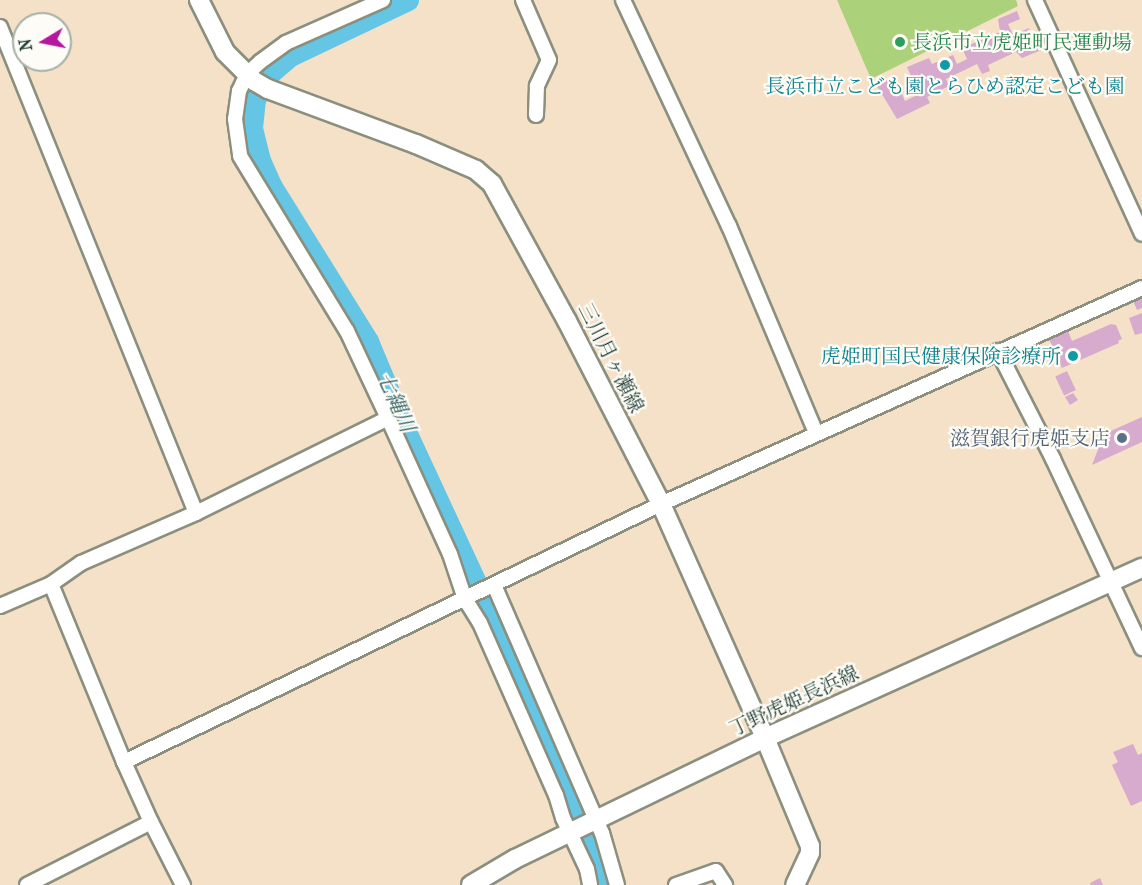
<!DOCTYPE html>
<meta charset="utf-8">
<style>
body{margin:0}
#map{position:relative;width:1142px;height:885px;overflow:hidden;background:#f5e1c7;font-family:"IM FELL French Canon","Noto Serif JP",serif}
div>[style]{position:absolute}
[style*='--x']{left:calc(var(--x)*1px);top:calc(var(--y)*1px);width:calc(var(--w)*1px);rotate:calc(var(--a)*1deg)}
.green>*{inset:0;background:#acd17b}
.river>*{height:21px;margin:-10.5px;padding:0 10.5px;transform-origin:10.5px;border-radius:10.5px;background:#65c5e4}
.building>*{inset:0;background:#d7abcd;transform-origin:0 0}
.roads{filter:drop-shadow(2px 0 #8a8f7e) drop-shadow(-2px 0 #8a8f7e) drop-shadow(0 2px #8a8f7e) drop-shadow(0 -2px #8a8f7e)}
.minor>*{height:14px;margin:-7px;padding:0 7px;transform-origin:7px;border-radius:7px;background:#fff}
.major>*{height:18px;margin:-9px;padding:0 9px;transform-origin:9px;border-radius:9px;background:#fff}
.dots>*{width:16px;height:16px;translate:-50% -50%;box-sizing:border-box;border:3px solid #fdfcf7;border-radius:50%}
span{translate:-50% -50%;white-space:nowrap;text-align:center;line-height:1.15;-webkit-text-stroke:4.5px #fdfcf7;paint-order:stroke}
.leisure-label{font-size:20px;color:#27864d}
.left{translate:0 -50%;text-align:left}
.culture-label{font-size:20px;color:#0d838f}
.right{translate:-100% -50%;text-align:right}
.street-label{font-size:20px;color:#1f3d34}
.service-label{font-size:20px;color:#4e5e75}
.water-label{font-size:21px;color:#305f60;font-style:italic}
.north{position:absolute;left:12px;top:12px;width:60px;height:60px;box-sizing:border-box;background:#fdfcf7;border:2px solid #a4b0a9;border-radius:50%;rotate:260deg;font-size:16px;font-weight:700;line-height:24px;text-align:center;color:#1f3d34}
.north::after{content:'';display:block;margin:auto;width:21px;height:27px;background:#b5179e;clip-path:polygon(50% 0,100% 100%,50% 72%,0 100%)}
</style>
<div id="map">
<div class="green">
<i style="clip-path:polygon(837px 0,1016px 0,1018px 6px,871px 79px)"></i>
</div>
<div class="river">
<i style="--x:408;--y:0;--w:131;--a:154.6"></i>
<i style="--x:290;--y:56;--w:29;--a:139"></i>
<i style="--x:268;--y:75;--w:27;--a:118"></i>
<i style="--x:255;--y:99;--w:29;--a:96"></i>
<i style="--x:252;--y:128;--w:33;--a:76"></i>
<i style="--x:260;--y:160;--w:27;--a:66"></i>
<i style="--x:271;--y:185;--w:184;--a:58.1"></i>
<i style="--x:368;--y:341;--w:91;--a:67.4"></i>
<i style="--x:403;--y:425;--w:268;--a:65.1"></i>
<i style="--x:516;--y:668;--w:201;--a:66.5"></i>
<i style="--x:596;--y:852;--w:34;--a:76"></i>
</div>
<div class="building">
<i style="clip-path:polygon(1017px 11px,1020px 19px,1008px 24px,1013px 35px,1029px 28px,1039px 51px,1022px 58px,1016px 52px,988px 65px,990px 71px,982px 74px,977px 64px,946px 79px,949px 86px,927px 97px,930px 103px,897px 119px,874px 81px,885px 77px,892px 90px,899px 87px,905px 101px,919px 94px,907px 67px,929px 58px,932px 64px,953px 55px,957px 64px,967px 59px,962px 48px,1000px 32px,998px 19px)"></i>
<i style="clip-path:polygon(1142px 297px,1142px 308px,1137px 310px,1133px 301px)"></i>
<i style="clip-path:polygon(1142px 313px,1142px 333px,1135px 335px,1129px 318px)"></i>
<i style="clip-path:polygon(1111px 324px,1116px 325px,1122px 339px,1118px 341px,1119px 343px,1062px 368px,1049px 339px,1068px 331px,1072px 341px)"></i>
<i style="left:1067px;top:371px;width:21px;height:13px;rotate:65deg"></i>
<i style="clip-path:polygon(1073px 393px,1078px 400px,1070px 405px,1065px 397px)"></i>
<i style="clip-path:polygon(1142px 417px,1142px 442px,1092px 465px,1104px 434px)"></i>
<i style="clip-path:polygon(1133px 744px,1138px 755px,1142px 753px,1142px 801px,1131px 806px,1112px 765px,1118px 762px,1113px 752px)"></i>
<i style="clip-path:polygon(1100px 878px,1103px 885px,1091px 885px,1090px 883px)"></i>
</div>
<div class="roads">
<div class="minor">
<i style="--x:383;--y:0;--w:106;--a:156.1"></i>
<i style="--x:286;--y:43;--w:32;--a:144"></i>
<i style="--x:260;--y:62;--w:18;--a:137"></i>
<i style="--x:247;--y:74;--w:19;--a:115"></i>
<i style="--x:239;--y:91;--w:28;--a:98"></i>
<i style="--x:235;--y:119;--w:37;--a:82"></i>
<i style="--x:240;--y:156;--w:205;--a:58.6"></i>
<i style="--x:347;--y:331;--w:96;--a:64.8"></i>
<i style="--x:523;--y:0;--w:65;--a:66.6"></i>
<i style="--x:549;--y:60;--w:29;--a:115"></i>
<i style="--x:537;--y:86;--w:29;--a:92"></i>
<i style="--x:623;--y:0;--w:250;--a:64.9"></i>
<i style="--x:729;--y:226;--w:225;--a:67.2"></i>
<i style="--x:1035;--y:0;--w:257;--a:65.4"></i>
<i style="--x:0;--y:27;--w:524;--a:68.04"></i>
<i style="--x:196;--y:513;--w:125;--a:156.5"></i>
<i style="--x:81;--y:563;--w:37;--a:145"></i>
<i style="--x:998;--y:351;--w:121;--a:63"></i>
<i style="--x:1053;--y:459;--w:209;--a:64.8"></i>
<i style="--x:196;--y:513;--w:214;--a:-26.3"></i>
<i style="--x:388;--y:418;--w:149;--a:65.5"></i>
<i style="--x:450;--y:554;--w:47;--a:71.6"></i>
<i style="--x:465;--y:599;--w:28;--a:58"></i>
<i style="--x:480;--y:623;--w:188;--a:66.2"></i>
<i style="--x:556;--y:795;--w:24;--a:73"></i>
<i style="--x:563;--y:818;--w:56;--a:64.8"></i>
<i style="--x:587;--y:869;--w:16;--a:79"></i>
<i style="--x:494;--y:585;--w:270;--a:66.5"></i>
<i style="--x:602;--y:833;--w:54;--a:73.9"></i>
<i style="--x:0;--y:606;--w:56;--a:-23.3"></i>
<i style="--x:51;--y:584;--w:192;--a:67.7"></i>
<i style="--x:151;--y:822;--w:66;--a:-114.2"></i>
<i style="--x:124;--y:762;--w:596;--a:-25.66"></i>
<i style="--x:661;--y:504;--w:527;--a:-24.18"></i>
<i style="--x:27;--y:885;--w:139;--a:-26.9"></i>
<i style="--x:151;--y:822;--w:71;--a:63.1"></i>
<i style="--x:676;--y:885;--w:42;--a:-19.3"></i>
<i style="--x:716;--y:871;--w:17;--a:57"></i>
</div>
<div class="major">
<i style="--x:199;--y:0;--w:58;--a:63.4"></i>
<i style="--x:225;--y:52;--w:41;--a:45"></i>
<i style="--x:254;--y:81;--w:16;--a:30"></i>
<i style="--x:268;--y:89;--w:158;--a:20.4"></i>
<i style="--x:416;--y:144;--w:65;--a:23.4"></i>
<i style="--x:476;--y:170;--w:21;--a:41"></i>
<i style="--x:492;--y:184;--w:156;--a:61.3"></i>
<i style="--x:567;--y:321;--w:206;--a:62.8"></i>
<i style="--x:661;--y:504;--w:256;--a:66"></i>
<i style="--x:765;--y:738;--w:117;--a:67.4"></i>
<i style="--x:810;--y:846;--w:7;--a:90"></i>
<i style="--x:810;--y:853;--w:35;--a:115"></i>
<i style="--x:471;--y:885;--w:51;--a:-30.6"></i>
<i style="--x:515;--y:859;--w:278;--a:-25.8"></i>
<i style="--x:765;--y:738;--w:414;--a:-24.3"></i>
</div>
</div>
<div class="dots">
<i style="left:900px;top:42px;background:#2e9e5b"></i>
<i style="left:945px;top:65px;background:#0f9aa8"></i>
<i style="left:1073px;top:356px;background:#0f9aa8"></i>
<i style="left:1122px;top:438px;background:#5c6f8a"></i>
</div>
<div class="leisure-label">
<span class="left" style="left:912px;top:42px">長浜市立虎姫町民運動場</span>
</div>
<div class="culture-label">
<span style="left:945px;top:86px">長浜市立こども園とらひめ認定こども園</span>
<span class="right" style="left:1061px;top:356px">虎姫町国民健康保険診療所</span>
</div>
<div class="street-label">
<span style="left:611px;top:358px;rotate:63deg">三川月ヶ瀬線</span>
<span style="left:794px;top:701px;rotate:-25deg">丁野虎姫長浜線</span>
</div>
<div class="service-label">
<span class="right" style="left:1110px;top:438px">滋賀銀行虎姫支店</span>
</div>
<div class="water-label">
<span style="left:396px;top:402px;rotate:66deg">七縄川</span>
</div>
<div class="north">N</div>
</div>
